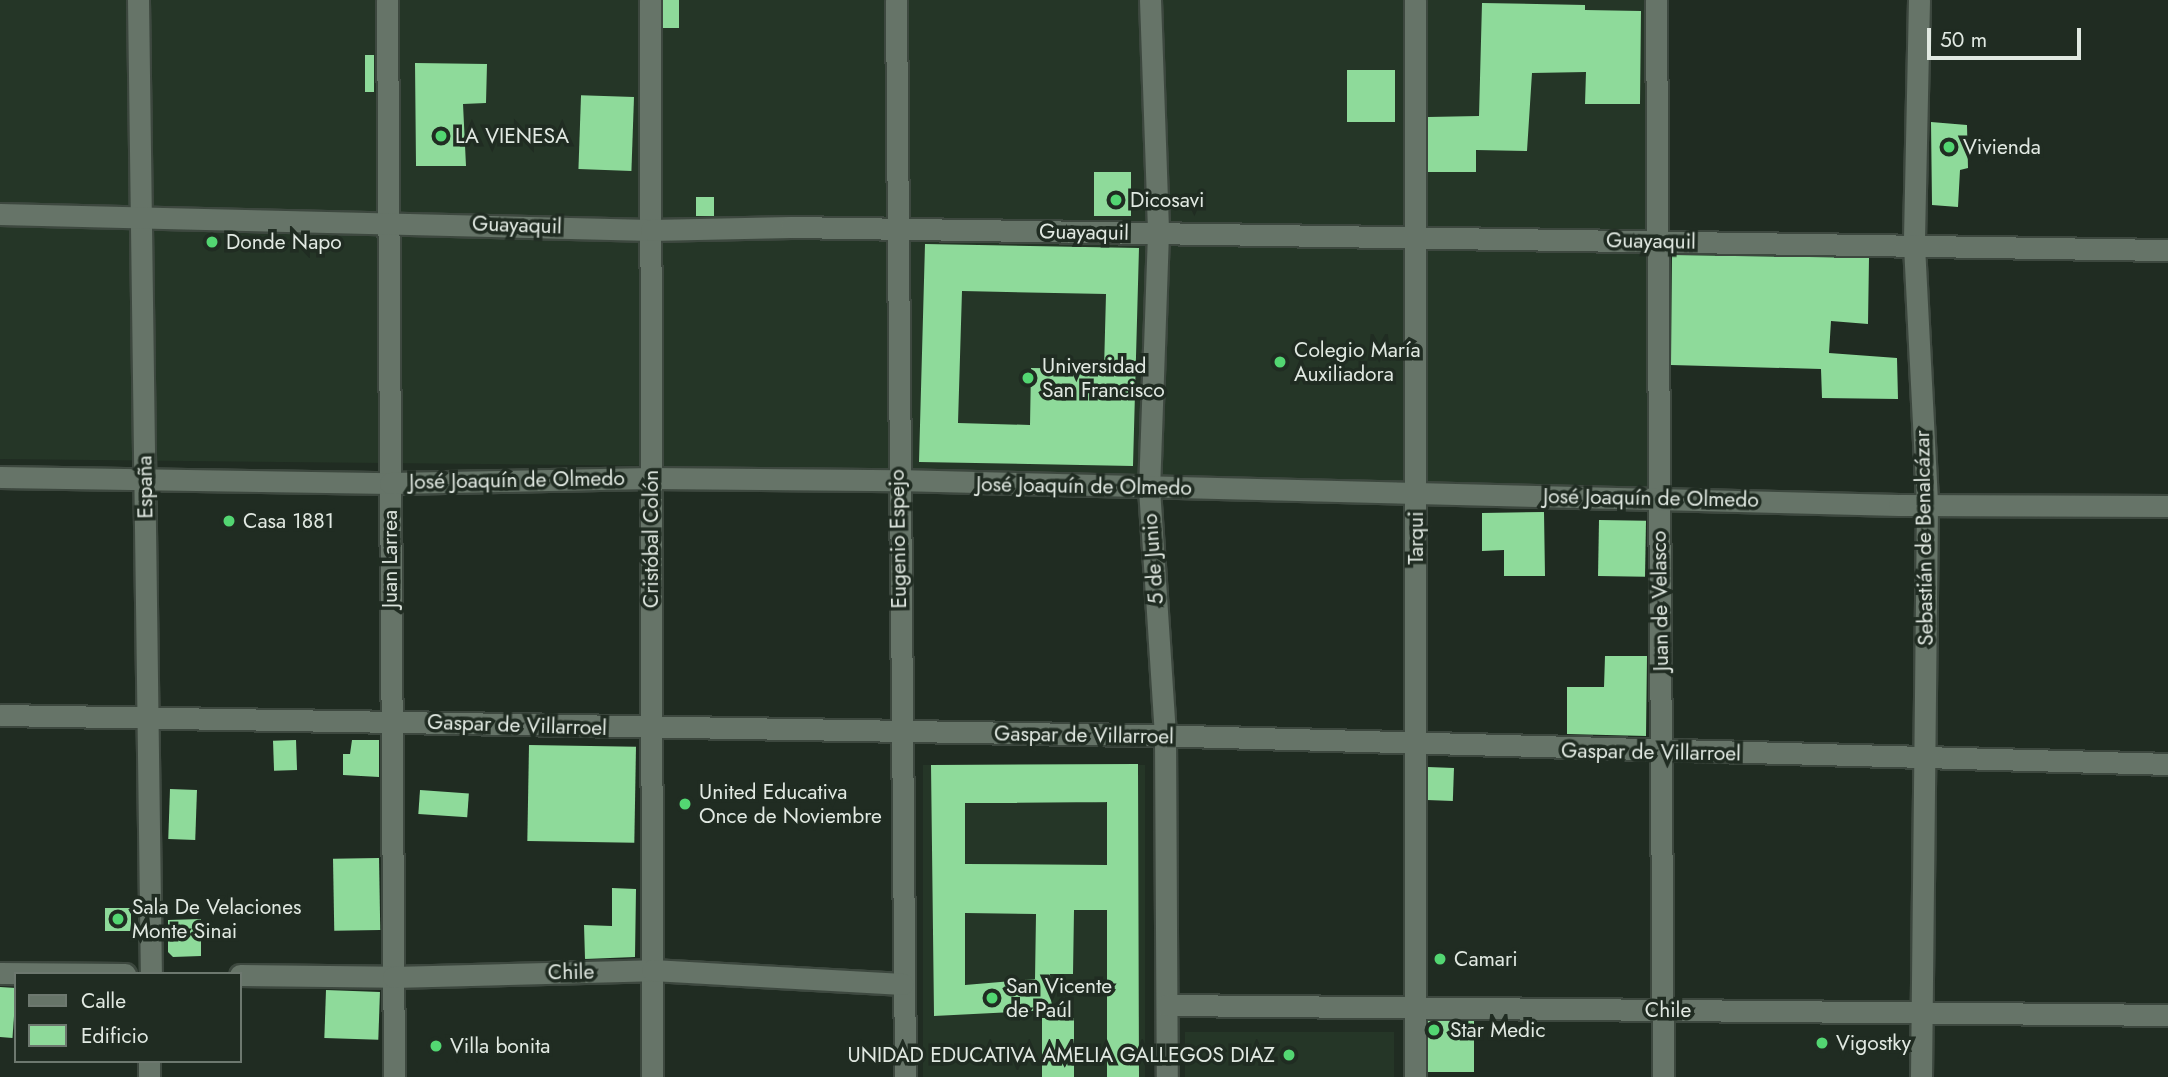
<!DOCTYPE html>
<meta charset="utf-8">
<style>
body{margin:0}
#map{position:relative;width:2168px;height:1077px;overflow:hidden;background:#202c22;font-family:Jost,sans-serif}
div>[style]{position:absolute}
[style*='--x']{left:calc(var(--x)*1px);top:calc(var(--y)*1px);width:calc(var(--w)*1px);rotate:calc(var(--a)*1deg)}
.built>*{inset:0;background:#253627;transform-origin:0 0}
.building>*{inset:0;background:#8eda9a;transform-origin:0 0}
.roads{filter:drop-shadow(2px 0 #3d483f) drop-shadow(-2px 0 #3d483f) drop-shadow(0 2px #3d483f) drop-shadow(0 -2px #3d483f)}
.minor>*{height:21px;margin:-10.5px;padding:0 10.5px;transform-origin:10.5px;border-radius:10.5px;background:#667468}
.dots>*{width:19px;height:19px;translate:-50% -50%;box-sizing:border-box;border:4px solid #202c22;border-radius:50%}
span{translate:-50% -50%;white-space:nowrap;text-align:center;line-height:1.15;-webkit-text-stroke:7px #202c22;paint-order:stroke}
.poi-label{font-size:21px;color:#e1e9e2}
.left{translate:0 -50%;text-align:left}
.right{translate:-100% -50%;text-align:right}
.street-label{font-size:21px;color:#e1e9e2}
.legend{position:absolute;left:14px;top:972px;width:228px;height:91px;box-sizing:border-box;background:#202c22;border:2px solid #6d786f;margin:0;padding:9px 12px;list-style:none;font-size:21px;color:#e1e9e2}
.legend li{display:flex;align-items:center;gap:14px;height:35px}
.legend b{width:35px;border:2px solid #6d786f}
.scale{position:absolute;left:1927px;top:28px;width:154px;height:32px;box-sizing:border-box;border:4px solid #e1e9e2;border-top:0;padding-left:9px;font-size:21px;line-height:24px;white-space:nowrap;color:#e1e9e2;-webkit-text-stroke:5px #202c22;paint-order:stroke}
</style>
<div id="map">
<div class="built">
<i style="clip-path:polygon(0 0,1648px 0,1648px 495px,666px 466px,0 459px)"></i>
<i style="left:1145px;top:765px;width:312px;height:222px;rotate:90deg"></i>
<i style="left:1185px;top:1032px;width:209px;height:45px"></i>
</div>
<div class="building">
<i style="left:663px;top:0;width:16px;height:28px"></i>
<i style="clip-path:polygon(1482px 3px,1585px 5px,1585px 10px,1641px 11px,1640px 104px,1585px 104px,1586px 72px,1532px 73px,1527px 151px,1476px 150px,1476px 172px,1428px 172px,1428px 117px,1479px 116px)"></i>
<i style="left:365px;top:55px;width:9px;height:37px"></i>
<i style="clip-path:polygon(415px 63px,487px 64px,486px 103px,463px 104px,466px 166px,416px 166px)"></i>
<i style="left:1347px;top:70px;width:48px;height:52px"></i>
<i style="left:634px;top:97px;width:74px;height:53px;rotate:92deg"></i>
<i style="clip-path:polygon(1931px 122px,1967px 125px,1968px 168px,1960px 170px,1958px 207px,1932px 205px)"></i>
<i style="left:1131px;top:172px;width:44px;height:37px;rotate:90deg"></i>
<i style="left:696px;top:197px;width:18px;height:19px"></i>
<i style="clip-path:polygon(evenodd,925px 244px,1139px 248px,1133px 466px,919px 462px,925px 244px,962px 291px,1106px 294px,1104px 369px,1031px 368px,1030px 425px,958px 423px,962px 291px)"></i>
<i style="clip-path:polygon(1672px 255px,1869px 258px,1868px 324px,1831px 321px,1829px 353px,1897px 358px,1898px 399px,1822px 398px,1821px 369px,1671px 365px)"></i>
<i style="clip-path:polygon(1544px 512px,1545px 576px,1504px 576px,1504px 550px,1482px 551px,1482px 513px)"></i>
<i style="left:1599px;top:520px;width:47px;height:56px;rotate:1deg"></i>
<i style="clip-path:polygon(1605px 656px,1647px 656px,1646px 736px,1567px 734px,1567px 687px,1604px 687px)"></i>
<i style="left:296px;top:740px;width:30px;height:23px;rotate:88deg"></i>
<i style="clip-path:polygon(352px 740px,379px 740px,379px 777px,343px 775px,343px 754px,350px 754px)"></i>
<i style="left:529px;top:745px;width:107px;height:96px;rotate:1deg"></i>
<i style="clip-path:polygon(evenodd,1138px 764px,1139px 1077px,1107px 1077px,1107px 910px,1074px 910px,1073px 974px,1050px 974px,1052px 1010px,934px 1016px,931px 765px,1138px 764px,1107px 802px,1107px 865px,965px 864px,965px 803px,1107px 802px,1138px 764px,965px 913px,1036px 914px,1035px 979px,965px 985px,965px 913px)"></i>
<i style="left:1428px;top:767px;width:26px;height:33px;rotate:2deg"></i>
<i style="left:170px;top:789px;width:27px;height:50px;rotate:2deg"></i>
<i style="left:420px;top:790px;width:49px;height:24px;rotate:4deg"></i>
<i style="left:379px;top:858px;width:72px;height:46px;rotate:89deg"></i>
<i style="clip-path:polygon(612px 888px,636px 889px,635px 957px,585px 959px,584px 925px,612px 926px)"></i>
<i style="left:105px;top:908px;width:26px;height:23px"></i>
<i style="clip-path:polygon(201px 919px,201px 956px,173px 957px,168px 952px,168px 920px)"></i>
<i style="left:0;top:987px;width:16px;height:50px;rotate:4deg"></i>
<i style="left:326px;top:990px;width:54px;height:48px;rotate:2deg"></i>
<i style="left:1042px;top:1018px;width:32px;height:59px"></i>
<i style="left:1428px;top:1021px;width:46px;height:51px"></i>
</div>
<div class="roads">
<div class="minor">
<i style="--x:138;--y:0;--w:974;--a:89.24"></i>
<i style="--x:387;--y:0;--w:1077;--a:89.63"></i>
<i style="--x:650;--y:0;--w:1077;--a:89.89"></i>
<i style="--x:896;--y:0;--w:1077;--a:89.52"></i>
<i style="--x:1150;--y:0;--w:233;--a:88"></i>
<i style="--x:1158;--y:233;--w:255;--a:92"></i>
<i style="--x:1149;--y:488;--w:249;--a:86.3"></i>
<i style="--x:1165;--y:736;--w:341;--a:89.7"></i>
<i style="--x:1656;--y:0;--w:1077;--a:89.63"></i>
<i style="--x:1919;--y:0;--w:245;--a:91.2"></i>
<i style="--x:1914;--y:245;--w:259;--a:87.1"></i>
<i style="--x:1927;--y:504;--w:573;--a:90.6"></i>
<i style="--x:0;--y:214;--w:651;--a:1.41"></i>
<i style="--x:651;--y:230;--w:140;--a:-1.2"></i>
<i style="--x:791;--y:227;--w:1377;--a:0.96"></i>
<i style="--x:0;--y:477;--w:390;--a:0.9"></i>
<i style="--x:390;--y:483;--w:261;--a:-1.1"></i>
<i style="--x:651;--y:478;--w:246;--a:0.5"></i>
<i style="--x:897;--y:480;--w:1002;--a:1.43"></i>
<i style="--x:1899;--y:505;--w:269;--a:0.2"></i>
<i style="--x:0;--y:715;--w:1186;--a:1.01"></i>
<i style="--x:1186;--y:736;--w:982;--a:1.63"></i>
<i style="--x:0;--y:973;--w:125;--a:0.5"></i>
<i style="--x:240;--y:975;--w:153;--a:0.7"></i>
<i style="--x:393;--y:977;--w:259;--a:-1.5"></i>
<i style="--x:652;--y:970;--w:251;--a:3.2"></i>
<i style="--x:1167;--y:1005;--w:1001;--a:0.57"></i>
<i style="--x:149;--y:1077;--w:16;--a:-90"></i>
<i style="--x:1415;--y:1077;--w:1077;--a:-90"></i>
</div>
</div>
<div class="dots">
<i style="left:441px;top:136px;background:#53d672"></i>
<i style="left:1949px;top:147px;background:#53d672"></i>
<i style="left:1116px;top:200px;background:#53d672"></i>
<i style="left:212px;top:242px;background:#53d672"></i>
<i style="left:1280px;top:362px;background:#53d672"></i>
<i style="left:1028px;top:378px;background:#53d672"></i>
<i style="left:229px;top:521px;background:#53d672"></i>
<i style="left:685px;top:804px;background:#53d672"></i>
<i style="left:118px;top:919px;background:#53d672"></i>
<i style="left:1440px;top:959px;background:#53d672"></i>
<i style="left:992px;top:998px;background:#53d672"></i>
<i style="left:1434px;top:1030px;background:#53d672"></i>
<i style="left:1822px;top:1043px;background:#53d672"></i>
<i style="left:436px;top:1046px;background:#53d672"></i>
<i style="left:1289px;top:1055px;background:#53d672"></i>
</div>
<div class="poi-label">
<span class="left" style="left:455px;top:136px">LA VIENESA</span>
<span class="left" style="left:1963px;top:147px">Vivienda</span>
<span class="left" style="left:1130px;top:200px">Dicosavi</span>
<span class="left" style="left:226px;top:242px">Donde Napo</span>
<span class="left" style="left:1294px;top:362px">Colegio María<br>Auxiliadora</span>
<span class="left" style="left:1042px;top:378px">Universidad<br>San Francisco</span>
<span class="left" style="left:243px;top:521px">Casa 1881</span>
<span class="left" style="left:699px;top:804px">United Educativa<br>Once de Noviembre</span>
<span class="left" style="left:132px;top:919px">Sala De Velaciones<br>Monte Sinai</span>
<span class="left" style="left:1454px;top:959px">Camari</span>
<span class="left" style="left:1006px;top:998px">San Vicente<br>de Paúl</span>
<span class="left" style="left:1450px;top:1030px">Star Medic</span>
<span class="left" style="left:1836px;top:1043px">Vigostky</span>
<span class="left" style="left:450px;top:1046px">Villa bonita</span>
<span class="right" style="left:1275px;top:1055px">UNIDAD EDUCATIVA AMELIA GALLEGOS DIAZ</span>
</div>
<div class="street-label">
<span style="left:517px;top:225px;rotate:2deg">Guayaquil</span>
<span style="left:1084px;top:232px;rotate:1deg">Guayaquil</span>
<span style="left:1651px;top:241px;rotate:1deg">Guayaquil</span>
<span style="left:517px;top:480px;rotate:-1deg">José Joaquín de Olmedo</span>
<span style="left:1084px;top:486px;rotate:1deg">José Joaquín de Olmedo</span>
<span style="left:145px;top:487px;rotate:-91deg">España</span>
<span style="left:1651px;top:498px;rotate:1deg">José Joaquín de Olmedo</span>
<span style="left:1416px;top:538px;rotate:-90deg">Tarqui</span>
<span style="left:1924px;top:538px;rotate:-91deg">Sebastián de Benalcázar</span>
<span style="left:651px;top:539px;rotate:-90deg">Cristóbal Colón</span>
<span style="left:898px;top:539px;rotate:-91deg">Eugenio Espejo</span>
<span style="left:390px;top:559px;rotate:-90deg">Juan Larrea</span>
<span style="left:1153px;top:559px;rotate:-94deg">5 de Junio</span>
<span style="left:1660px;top:601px;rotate:-91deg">Juan de Velasco</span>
<span style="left:517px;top:725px;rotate:2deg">Gaspar de Villarroel</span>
<span style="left:1084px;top:735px;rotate:1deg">Gaspar de Villarroel</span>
<span style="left:1651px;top:752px;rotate:1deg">Gaspar de Villarroel</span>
<span style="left:571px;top:972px;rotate:-1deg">Chile</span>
<span style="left:1668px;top:1010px">Chile</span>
</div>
<ul class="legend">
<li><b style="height:9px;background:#667468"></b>Calle</li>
<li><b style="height:19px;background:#8eda9a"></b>Edificio</li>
</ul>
<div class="scale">50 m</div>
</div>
